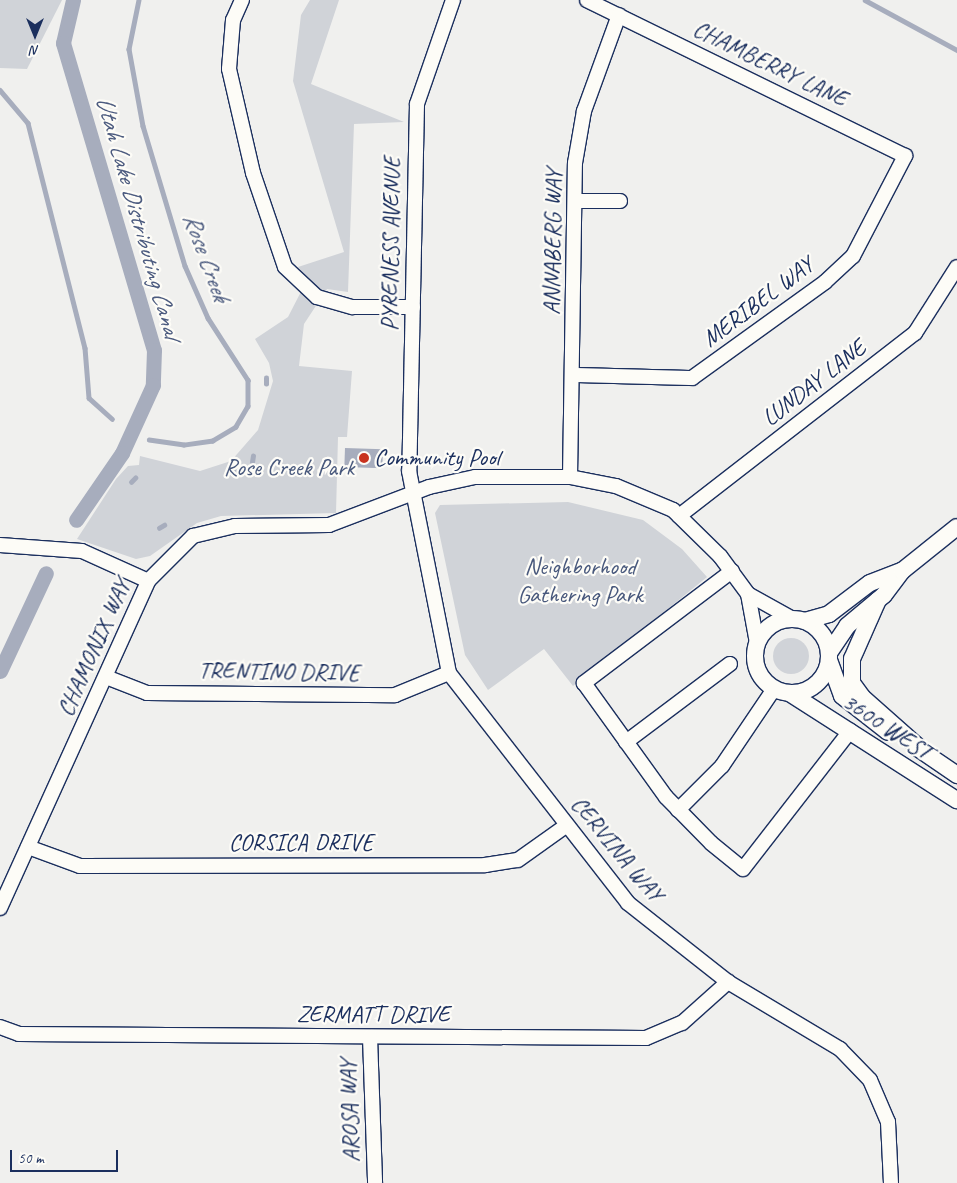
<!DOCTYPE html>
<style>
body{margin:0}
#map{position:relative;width:957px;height:1183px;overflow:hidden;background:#f0f0ee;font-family:Caveat,sans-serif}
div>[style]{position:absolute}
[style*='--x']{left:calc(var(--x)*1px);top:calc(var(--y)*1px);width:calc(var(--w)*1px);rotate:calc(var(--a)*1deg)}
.green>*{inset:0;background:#d0d3d8}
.round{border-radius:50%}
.water>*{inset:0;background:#a7adbd;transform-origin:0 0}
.stream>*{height:4.5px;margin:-2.25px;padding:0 2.25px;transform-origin:2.25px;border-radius:2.25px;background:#a7adbd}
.canal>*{height:15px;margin:-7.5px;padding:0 7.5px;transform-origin:7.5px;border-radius:7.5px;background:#a7adbd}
.roads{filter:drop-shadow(1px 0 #1b2f5e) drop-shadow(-1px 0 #1b2f5e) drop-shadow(0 1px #1b2f5e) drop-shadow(0 -1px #1b2f5e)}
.minor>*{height:14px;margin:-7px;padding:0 7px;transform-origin:7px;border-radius:7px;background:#fdfcf7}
.tertiary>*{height:16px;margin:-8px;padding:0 8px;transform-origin:8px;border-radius:8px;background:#fdfcf7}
.tertiary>.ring{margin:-8px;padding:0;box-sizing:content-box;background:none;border:16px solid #fdfcf7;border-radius:50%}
.dots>*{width:14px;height:14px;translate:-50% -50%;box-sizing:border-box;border:2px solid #fdfcf7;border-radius:50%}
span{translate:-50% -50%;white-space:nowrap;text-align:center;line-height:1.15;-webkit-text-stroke:4.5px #fdfcf7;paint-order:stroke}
.street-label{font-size:24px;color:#1b2f5e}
.poi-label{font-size:24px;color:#1b2f5e}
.left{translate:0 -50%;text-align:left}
.park-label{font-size:24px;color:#48587c}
.water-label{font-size:25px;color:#4c5b7f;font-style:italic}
.north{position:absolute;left:10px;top:10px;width:50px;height:50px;-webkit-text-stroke:4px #fdfcf7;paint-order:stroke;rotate:180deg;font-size:14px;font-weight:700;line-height:20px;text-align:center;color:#1b2f5e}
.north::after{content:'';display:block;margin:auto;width:18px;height:22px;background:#1b2f5e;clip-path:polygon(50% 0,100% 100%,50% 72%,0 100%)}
.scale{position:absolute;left:10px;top:1150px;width:108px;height:22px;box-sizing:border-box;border:2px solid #1b2f5e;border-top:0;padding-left:6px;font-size:15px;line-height:18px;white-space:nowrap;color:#1b2f5e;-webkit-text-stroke:4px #fdfcf7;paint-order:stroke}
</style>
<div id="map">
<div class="green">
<i style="clip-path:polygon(0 0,62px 0,27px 69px,0 68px)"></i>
<i style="clip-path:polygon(310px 0,339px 0,311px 84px,404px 122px,354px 124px,348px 292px,327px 289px,304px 324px,299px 366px,352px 371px,347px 437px,338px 437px,336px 513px,221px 516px,197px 523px,150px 556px,136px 559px,77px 539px,116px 479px,128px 466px,139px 465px,140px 456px,200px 471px,231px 461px,258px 430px,273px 381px,269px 363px,255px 339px,288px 317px,308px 278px,298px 267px,344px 252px,293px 81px,301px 15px)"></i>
<i style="clip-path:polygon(568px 502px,643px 520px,682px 549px,707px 577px,573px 686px,544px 649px,488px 690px,465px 655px,435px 513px,440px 505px)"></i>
<i class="round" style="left:773px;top:638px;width:36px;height:36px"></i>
</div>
<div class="water">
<i style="left:345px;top:448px;width:38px;height:19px;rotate:2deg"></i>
</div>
<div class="stream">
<i style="--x:139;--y:0;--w:50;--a:101.5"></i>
<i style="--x:129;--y:49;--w:78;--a:79.7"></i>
<i style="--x:143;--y:126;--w:146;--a:73.3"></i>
<i style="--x:185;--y:266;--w:57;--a:66.1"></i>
<i style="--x:208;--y:318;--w:74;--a:57.2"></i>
<i style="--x:248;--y:380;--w:26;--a:90"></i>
<i style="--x:248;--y:406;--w:24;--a:120"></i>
<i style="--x:236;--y:427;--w:27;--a:149"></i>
<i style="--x:213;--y:441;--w:29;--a:172"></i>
<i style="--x:184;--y:445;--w:35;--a:-172"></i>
<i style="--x:865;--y:0;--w:105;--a:28.5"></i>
<i style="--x:0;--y:90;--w:43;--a:49.7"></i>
<i style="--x:28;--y:123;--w:232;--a:75.8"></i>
<i style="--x:85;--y:348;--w:50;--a:85.4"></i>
<i style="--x:89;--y:398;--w:31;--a:42"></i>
<i style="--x:266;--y:384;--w:6;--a:-90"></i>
<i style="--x:252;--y:462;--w:6;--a:-81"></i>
<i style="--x:231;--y:470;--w:6;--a:31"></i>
<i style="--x:131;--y:482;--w:6;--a:-45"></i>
<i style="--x:159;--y:528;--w:6;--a:-31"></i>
</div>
<div class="canal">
<i style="--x:73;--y:0;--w:44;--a:103.1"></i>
<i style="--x:63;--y:43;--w:320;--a:73.5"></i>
<i style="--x:154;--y:350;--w:35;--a:92"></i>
<i style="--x:153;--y:385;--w:75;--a:114.5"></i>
<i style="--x:122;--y:453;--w:81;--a:124.5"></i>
<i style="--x:0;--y:671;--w:108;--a:-64.9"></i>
</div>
<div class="roads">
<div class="minor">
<i style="--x:242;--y:0;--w:22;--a:114"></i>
<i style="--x:233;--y:20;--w:49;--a:94.7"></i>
<i style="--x:229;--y:69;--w:107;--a:77"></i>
<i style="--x:253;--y:173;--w:99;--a:71.2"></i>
<i style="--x:285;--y:267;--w:44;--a:43.2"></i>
<i style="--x:317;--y:297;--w:37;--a:16"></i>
<i style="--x:353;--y:307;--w:60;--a:0"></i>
<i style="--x:453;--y:0;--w:110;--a:109.1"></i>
<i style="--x:417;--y:104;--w:367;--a:91.2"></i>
<i style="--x:409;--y:471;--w:206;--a:78.8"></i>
<i style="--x:449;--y:673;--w:291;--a:52.1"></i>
<i style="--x:628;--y:903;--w:127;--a:38.3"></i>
<i style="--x:728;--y:982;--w:131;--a:30.9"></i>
<i style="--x:840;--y:1049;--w:43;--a:45.9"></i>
<i style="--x:870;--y:1080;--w:46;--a:66.8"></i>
<i style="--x:888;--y:1122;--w:61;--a:87.2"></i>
<i style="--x:575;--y:201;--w:45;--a:0"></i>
<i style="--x:574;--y:375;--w:118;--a:1.5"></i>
<i style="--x:692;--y:378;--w:164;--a:-35.8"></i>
<i style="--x:825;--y:282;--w:38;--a:-43"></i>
<i style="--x:853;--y:256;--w:113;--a:-62.5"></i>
<i style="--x:905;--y:156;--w:354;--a:-153.9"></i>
<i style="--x:570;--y:477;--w:314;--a:-89.1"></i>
<i style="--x:575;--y:163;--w:53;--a:-80.2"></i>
<i style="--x:584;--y:111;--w:102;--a:-70"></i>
<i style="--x:679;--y:516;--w:299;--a:-37.8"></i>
<i style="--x:915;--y:333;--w:78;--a:-57.5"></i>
<i style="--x:0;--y:545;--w:82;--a:4.2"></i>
<i style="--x:82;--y:551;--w:72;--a:24.4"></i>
<i style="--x:732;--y:571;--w:186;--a:142.9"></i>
<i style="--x:584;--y:683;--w:140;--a:54.3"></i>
<i style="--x:666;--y:797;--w:64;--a:45.6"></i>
<i style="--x:711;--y:843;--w:41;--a:39.1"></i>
<i style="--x:743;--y:869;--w:175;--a:-52.2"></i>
<i style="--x:748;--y:594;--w:50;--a:79.6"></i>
<i style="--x:106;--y:677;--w:44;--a:21.3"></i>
<i style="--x:147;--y:693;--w:248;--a:0.5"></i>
<i style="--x:395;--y:695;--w:58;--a:-22.2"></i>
<i style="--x:626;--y:742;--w:130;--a:-36.9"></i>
<i style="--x:678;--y:810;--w:62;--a:-45"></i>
<i style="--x:722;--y:766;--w:93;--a:-56"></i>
<i style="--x:28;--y:847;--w:55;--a:20.1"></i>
<i style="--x:80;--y:866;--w:405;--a:-0.1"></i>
<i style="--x:485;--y:865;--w:33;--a:-9"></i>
<i style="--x:518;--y:860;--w:60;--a:-35.5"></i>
<i style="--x:0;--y:908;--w:359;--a:-65.6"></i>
<i style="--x:148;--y:581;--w:64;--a:-45"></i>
<i style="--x:193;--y:536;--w:43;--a:-13.4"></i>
<i style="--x:235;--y:526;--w:94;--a:-0.6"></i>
<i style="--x:329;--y:525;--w:107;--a:-20.8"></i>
<i style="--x:429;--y:487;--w:47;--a:-12.3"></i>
<i style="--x:475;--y:477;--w:95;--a:0"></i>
<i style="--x:570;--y:477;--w:47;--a:11.1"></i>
<i style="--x:616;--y:486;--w:62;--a:22.8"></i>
<i style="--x:673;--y:510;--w:66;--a:44.4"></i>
<i style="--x:720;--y:556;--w:47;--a:53.6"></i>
<i style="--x:748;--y:594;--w:51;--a:29.1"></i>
<i style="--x:0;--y:1027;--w:20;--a:20"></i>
<i style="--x:19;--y:1034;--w:627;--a:0.37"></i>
<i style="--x:646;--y:1038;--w:39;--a:-23"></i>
<i style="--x:682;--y:1023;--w:62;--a:-41.7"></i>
<i style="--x:370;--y:1037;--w:146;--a:88"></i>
</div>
<div class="tertiary">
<i style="--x:878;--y:600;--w:64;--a:113.8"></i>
<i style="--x:852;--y:659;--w:24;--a:90"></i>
<i style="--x:852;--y:683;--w:17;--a:54"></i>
<i style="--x:862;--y:697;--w:83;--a:41.6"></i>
<i class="ring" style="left:755px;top:619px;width:58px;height:58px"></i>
<i style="--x:805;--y:621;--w:25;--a:-16"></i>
<i style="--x:829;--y:614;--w:51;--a:-37.1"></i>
<i style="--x:870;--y:583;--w:34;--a:-21"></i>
<i style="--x:829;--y:653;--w:32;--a:-56"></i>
<i style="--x:847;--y:626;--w:48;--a:-40"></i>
<i style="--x:884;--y:595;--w:30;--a:-53"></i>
<i style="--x:902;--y:571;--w:70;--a:-38.7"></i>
<i style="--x:829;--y:660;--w:38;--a:70"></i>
<i style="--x:842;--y:696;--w:58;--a:38"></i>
<i style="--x:791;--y:694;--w:197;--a:32.6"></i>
<i style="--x:916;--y:747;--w:50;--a:34.3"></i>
</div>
</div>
<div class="dots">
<i style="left:364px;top:458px;background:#c8321e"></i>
</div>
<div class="street-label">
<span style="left:770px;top:64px;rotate:26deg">CHAMBERRY LANE</span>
<span style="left:553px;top:242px;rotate:-89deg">ANNABERG WAY</span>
<span style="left:391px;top:244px;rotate:-89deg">PYRENESS AVENUE</span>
<span style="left:758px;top:302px;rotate:-37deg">MERIBEL WAY</span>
<span style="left:814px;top:383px;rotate:-38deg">LUNDAY LANE</span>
<span style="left:94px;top:648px;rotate:-66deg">CHAMONIX WAY</span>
<span style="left:279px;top:672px;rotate:1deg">TRENTINO DRIVE</span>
<span style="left:887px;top:727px;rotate:34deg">3600 WEST</span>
<span style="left:301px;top:843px">CORSICA DRIVE</span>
<span style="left:617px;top:849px;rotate:50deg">CERVINA WAY</span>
<span style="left:373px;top:1015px">ZERMATT DRIVE</span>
<span style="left:350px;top:1111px;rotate:-92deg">AROSA WAY</span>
</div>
<div class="poi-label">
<span class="left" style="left:374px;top:458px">Community Pool</span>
</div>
<div class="park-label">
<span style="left:289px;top:468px">Rose Creek Park</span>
<span style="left:580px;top:581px">Neighborhood<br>Gathering Park</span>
</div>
<div class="water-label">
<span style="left:138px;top:217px;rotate:74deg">Utah Lake Distributing Canal</span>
<span style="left:206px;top:257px;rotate:70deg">Rose Creek</span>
</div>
<div class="north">N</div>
<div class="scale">50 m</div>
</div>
